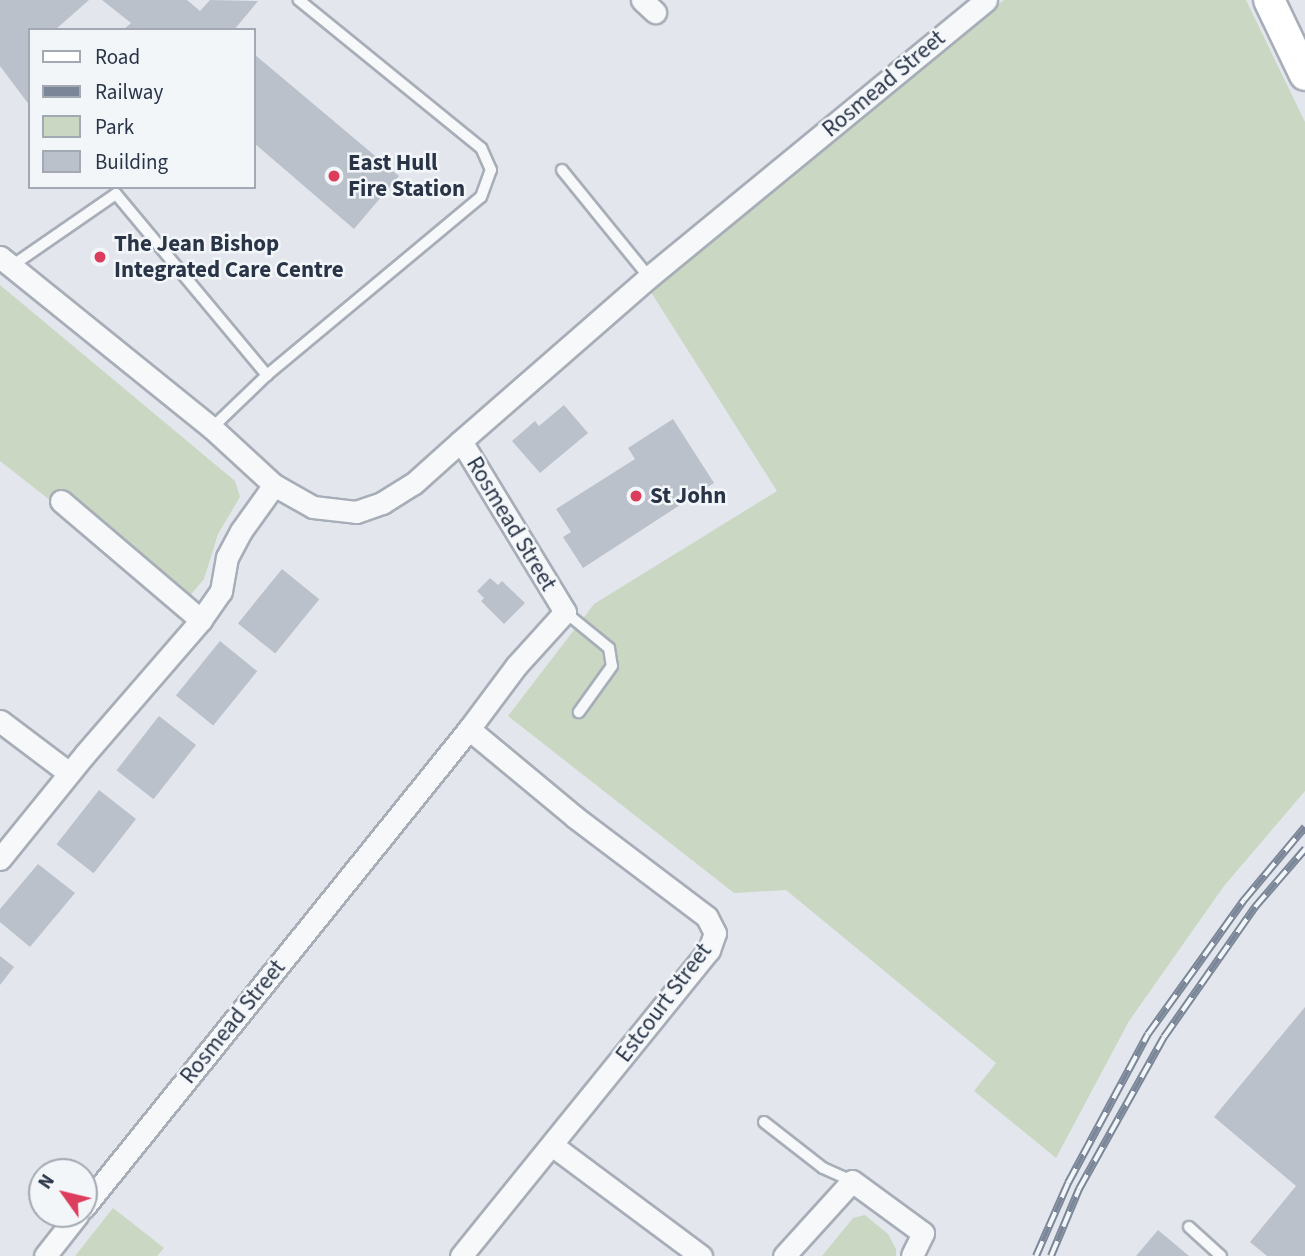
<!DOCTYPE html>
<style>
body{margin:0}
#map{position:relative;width:1305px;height:1256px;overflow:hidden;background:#e3e7ed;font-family:"Source Sans 3",sans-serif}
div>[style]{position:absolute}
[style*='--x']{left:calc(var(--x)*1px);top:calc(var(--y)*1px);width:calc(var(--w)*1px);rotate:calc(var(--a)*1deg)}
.green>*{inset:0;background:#c9d7c3}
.building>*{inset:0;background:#bac1cb;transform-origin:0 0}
.roads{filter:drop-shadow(2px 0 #a7aeb8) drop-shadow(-2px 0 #a7aeb8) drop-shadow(0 2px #a7aeb8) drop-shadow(0 -2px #a7aeb8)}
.lane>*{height:10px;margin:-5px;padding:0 5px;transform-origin:5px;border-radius:5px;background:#f7f8fa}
.street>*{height:21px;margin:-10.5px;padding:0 10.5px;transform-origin:10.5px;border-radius:10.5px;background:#f7f8fa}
.secondary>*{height:30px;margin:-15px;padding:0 15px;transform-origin:15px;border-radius:15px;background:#fff}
.rail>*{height:8px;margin-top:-4px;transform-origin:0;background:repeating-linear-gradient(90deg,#f3f6f9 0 16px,#7b8798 0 32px);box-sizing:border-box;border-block:2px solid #7b8798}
.dots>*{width:19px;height:19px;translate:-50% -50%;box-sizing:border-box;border:4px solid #f3f6f9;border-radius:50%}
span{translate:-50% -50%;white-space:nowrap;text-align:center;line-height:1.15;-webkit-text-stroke:5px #f3f6f9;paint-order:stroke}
.street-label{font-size:23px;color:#293547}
.poi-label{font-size:23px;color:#293547;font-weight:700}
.left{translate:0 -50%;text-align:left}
.legend{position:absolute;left:28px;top:28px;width:228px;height:161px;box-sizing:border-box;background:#f3f6f9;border:2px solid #a2a9b2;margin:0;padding:9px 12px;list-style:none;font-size:21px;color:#293547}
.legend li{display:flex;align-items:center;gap:14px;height:35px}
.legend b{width:35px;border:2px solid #a2a9b2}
.north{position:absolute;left:28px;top:1158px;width:70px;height:70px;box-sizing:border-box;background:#f3f6f9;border:2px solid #a2a9b2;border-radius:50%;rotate:304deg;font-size:19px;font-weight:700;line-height:28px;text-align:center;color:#293547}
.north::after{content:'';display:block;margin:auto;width:24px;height:32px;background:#dc3d5d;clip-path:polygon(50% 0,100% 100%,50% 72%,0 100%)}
</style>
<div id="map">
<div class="green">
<i style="clip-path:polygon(1004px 0,1246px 0,1305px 122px,1305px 791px,1224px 886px,1129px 1021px,1056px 1158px,974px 1091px,996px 1063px,786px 890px,734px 893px,508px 716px,594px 604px,777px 491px,649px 289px)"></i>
<i style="clip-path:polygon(0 285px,235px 481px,240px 497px,218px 534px,204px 579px,183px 604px,0 461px)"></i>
<i style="clip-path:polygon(113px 1208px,164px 1248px,157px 1256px,75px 1256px)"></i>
<i style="clip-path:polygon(865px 1215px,888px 1234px,896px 1249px,896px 1256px,822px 1256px,853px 1218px)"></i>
</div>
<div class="building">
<i style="clip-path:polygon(0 0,89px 0,55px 30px,30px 30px,30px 106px,0 66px)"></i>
<i style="clip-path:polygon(102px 0,187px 0,200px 11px,210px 0,258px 1px,234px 30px,123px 30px,131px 23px)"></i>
<i style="clip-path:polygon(254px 54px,399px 176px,354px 229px,254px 143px)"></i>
<i style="clip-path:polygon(564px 405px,588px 433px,540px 473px,512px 441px,535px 421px,539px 426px)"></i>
<i style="clip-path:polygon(673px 419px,714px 483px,583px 568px,563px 537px,571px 532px,556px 509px,635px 459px,628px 448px)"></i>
<i style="left:282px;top:569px;width:48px;height:70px;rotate:39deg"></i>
<i style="clip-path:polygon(490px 578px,498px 585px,502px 581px,525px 603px,504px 624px,481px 601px,484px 598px,477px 591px)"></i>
<i style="left:220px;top:641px;width:48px;height:70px;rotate:39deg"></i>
<i style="left:159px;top:716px;width:47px;height:69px;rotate:38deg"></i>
<i style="left:99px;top:790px;width:47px;height:69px;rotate:38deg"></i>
<i style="clip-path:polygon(38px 864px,75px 893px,30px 947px,0 922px,0 909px)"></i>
<i style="clip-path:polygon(0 956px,14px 967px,0 985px)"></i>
<i style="clip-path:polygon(1305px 1007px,1305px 1256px,1267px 1256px,1250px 1242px,1296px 1186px,1214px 1117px)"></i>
<i style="clip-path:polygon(1158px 1230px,1189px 1256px,1136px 1256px)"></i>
</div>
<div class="roads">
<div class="lane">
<i style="--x:562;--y:170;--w:138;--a:50.9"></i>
<i style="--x:13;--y:265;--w:125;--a:-34.6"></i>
<i style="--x:116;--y:194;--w:236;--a:50.2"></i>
<i style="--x:267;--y:375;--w:76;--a:136.1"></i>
<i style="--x:267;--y:375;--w:278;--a:-39.8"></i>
<i style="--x:481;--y:197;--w:29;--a:-70"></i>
<i style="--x:491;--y:170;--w:24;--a:-114"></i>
<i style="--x:481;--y:148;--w:235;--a:-140.9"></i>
<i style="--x:565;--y:612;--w:57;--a:39.3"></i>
<i style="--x:609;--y:648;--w:18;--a:81"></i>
<i style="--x:612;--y:666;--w:57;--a:125.7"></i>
<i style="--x:764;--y:1122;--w:75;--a:37.9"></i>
<i style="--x:823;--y:1168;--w:32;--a:24"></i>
<i style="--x:1189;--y:1227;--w:43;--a:42.2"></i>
</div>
<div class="street">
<i style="--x:642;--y:0;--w:18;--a:43"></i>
<i style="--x:0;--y:257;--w:272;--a:38.9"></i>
<i style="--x:212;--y:428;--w:84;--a:42.6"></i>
<i style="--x:274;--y:485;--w:57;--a:125.7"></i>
<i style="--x:241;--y:531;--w:30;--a:118"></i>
<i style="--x:227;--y:557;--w:35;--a:100"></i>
<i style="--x:221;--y:591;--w:35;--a:125"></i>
<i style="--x:201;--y:620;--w:177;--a:130.9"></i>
<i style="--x:85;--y:754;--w:135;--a:129"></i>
<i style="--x:274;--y:485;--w:45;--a:29.4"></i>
<i style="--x:313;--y:507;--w:43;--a:6.6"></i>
<i style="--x:356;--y:512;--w:28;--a:-19"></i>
<i style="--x:382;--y:503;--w:36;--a:-32"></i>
<i style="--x:413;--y:484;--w:64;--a:-41.9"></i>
<i style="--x:61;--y:501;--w:184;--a:40.4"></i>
<i style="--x:0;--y:721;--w:86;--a:37"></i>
<i style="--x:552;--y:1145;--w:186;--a:36.7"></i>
<i style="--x:84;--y:1207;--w:614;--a:-51.15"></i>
<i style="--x:469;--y:729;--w:79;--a:-53.3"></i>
<i style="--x:516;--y:666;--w:73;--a:-47.8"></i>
<i style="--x:565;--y:612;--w:200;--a:-121.3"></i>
<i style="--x:461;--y:441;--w:249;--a:-41.1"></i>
<i style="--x:649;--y:277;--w:436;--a:-39.4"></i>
<i style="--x:45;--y:1256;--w:53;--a:-51.8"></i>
<i style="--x:461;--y:1256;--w:394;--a:-51"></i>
<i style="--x:709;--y:950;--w:18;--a:-71"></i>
<i style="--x:715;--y:933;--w:18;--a:-117"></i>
<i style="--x:707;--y:917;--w:166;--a:-142.9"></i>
<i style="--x:575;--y:817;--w:138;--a:-140.3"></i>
<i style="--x:784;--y:1256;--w:101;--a:-47.8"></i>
<i style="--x:852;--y:1181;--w:88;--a:36.2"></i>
<i style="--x:923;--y:1233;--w:25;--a:116"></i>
</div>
<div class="secondary">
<i style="--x:1269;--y:0;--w:83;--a:64.4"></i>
</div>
</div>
<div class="rail">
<i style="--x:1036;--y:1256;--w:80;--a:-66.3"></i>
<i style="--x:1068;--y:1183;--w:169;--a:-61.8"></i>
<i style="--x:1148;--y:1034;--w:165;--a:-54.4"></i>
<i style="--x:1244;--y:900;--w:95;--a:-50.1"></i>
<i style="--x:1051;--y:1256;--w:73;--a:-67.3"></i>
<i style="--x:1079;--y:1189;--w:174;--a:-60.8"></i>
<i style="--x:1164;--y:1037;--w:159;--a:-55"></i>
<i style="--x:1255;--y:907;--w:77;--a:-49.2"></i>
</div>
<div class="dots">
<i style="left:334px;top:176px;background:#dc3d5d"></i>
<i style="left:100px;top:257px;background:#dc3d5d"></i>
<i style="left:636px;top:496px;background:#dc3d5d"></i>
</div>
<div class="street-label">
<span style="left:884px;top:84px;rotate:-40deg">Rosmead Street</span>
<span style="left:511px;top:524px;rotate:59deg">Rosmead Street</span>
<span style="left:664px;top:1003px;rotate:-53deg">Estcourt Street</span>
<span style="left:233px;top:1022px;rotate:-51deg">Rosmead Street</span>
</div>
<div class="poi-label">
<span class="left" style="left:348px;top:176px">East Hull<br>Fire Station</span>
<span class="left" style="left:114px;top:257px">The Jean Bishop<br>Integrated Care Centre</span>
<span class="left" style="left:650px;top:496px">St John</span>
</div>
<ul class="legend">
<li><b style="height:9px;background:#fff"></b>Road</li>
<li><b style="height:9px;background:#7b8798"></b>Railway</li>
<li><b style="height:19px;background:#c9d7c3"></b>Park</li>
<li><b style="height:19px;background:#bac1cb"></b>Building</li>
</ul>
<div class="north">N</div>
</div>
